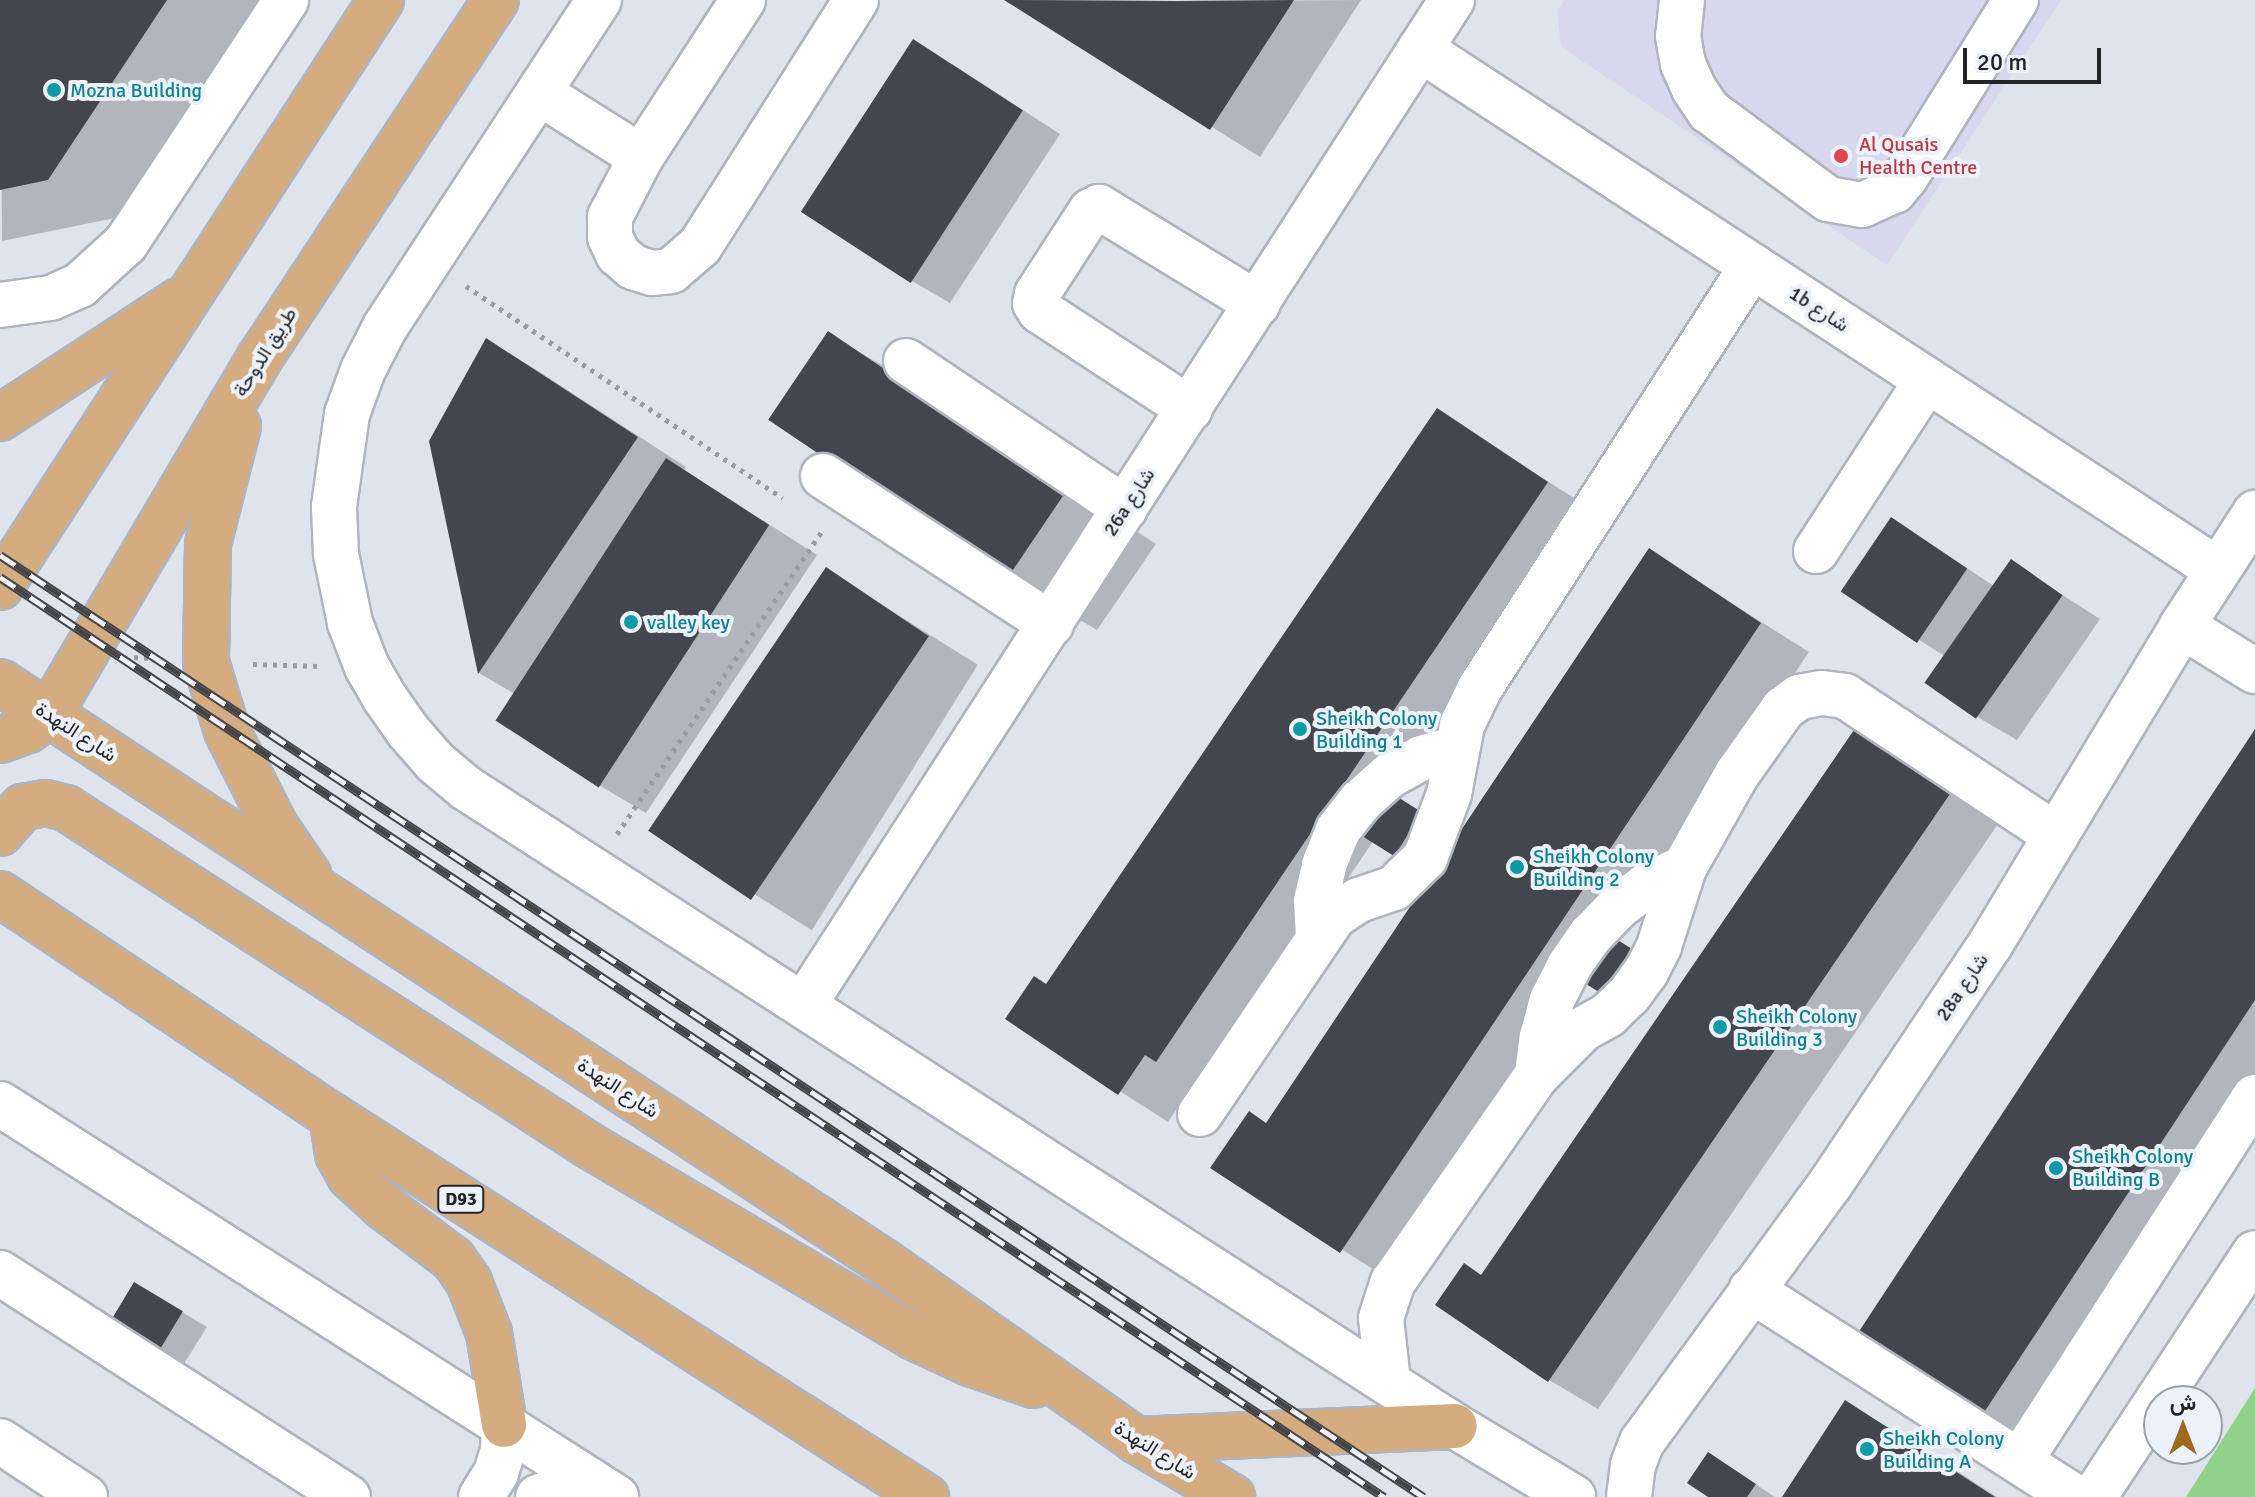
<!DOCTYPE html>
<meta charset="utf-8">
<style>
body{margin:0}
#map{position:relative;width:2255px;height:1497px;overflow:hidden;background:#dfe4ec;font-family:Signika,Vazirmatn,sans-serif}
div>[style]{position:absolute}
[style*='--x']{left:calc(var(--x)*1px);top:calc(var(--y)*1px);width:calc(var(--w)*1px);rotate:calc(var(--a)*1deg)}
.medical>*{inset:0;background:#d9d7ed}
.green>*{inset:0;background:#91d28b}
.shadow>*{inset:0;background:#0003;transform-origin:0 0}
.building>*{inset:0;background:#43464e;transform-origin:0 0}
.path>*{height:5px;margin-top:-2.5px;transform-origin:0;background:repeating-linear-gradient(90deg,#999da3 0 4px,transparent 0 10px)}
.roads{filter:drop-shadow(2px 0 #b0b4bc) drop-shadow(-2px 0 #b0b4bc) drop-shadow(0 2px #b0b4bc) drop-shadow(0 -2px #b0b4bc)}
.minor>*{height:44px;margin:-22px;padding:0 22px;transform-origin:22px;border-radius:22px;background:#fff}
.major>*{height:44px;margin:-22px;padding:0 22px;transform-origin:22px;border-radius:22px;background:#d5ac7f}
.rail>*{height:9px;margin-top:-4.5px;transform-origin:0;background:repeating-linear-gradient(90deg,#ecf1fa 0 18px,#434549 0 36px);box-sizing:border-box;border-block:2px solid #434549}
.dots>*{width:22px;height:22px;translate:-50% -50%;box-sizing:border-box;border:4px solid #ecf1fa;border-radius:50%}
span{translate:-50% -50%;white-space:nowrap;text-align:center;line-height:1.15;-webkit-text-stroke:8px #ecf1fa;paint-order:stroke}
.shield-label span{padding:2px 6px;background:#ecf1fa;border:2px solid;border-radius:6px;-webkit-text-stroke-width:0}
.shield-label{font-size:18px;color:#222427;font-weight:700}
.culture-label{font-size:20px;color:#0d838f}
.left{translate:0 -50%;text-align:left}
.health-label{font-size:20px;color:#be3a42}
.street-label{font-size:20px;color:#222427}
.north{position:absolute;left:2143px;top:1385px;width:80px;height:80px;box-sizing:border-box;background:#ecf1fa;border:2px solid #9b9fa6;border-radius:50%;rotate:0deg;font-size:22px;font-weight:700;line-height:32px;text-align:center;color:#222427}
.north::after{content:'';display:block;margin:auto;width:28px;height:36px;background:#9d6a20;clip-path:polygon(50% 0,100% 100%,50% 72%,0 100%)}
.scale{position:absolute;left:1963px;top:48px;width:138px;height:36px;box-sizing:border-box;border:4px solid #222427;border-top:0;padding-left:10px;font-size:24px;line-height:28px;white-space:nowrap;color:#222427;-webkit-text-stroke:6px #ecf1fa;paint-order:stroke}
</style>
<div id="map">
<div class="medical">
<i style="clip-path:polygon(1564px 0,2061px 0,1887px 265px,1561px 47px,1557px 11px)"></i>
</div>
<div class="green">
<i style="clip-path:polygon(2255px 1388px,2255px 1497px,2186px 1497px)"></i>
</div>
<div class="shadow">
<i style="clip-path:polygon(0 0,258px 0,115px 218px,2px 241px)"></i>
<i style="clip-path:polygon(1008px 0,1176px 1px,1361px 0,1260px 157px)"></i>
<i style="clip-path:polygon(952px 64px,1060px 134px,950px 303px,912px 281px)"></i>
<i style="clip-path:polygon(828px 334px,918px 386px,1156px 544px,1097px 630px,1007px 578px)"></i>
<i style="clip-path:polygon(487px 341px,535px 369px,686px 467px,684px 470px,817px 555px,646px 813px,597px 784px,513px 693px,479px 673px,431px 441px)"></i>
<i style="clip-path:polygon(1437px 411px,1596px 512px,1400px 801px,1433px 821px,1408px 861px,1374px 840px,1206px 1088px,1195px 1082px,1168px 1122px,1008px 1019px,1047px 986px)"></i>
<i style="clip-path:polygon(1892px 519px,1994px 586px,2011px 562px,2100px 619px,2017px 740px,1979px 718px,1946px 657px,1843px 591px)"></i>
<i style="clip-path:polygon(1649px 551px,1809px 652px,1616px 941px,1670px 975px,1643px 1016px,1588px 983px,1390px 1280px,1213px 1168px,1267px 1124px)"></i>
<i style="left:826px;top:570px;width:179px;height:313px;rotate:32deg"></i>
<i style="clip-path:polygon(1857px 729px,2000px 821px,1598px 1409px,1549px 1380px,1482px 1276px)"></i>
<i style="clip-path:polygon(2255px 733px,2255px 1103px,2031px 1444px,1982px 1415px)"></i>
<i style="clip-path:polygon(135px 1284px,207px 1327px,180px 1370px,155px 1355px)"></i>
<i style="clip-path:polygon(1846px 1403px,1895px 1431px,1997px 1497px,1785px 1497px)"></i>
<i style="clip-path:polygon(1734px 1470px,1775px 1497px,1711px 1497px)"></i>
</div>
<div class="building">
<i style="clip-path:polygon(0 0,167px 0,48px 180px,0 190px)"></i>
<i style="clip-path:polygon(1004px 0,1174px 1px,1294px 0,1210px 130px)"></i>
<i style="left:913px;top:39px;width:131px;height:206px;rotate:33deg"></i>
<i style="left:828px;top:331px;width:287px;height:107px;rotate:34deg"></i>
<i style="clip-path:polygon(486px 338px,638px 437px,478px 674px,429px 441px)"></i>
<i style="clip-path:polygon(1437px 408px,1548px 482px,1156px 1062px,1145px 1055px,1118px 1095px,1005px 1019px,1034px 976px,1046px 984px)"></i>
<i style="left:666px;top:458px;width:123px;height:313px;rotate:33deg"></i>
<i style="left:1891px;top:517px;width:92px;height:90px;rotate:34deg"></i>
<i style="clip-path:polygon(1649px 548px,1761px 623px,1340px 1253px,1210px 1168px,1249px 1111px,1266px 1123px)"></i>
<i style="left:2011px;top:559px;width:63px;height:151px;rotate:35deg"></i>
<i style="left:826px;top:567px;width:124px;height:318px;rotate:34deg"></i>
<i style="clip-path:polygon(1856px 727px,1952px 791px,1548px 1382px,1435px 1305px,1464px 1263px,1481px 1275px)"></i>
<i style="clip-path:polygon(2255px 729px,2255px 1000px,1981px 1417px,1856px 1336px)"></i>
<i style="left:1388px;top:791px;width:40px;height:52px;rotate:32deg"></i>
<i style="left:1608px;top:934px;width:45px;height:54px;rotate:32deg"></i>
<i style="left:134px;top:1282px;width:57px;height:53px;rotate:31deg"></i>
<i style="clip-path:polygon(1845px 1400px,1995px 1497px,1782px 1497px)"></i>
<i style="clip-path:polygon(1708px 1452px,1756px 1484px,1747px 1497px,1708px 1497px,1687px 1483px)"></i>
</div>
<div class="path">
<i style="--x:466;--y:286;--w:381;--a:33.8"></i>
<i style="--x:134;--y:657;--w:26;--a:4"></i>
<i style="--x:253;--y:664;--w:66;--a:1.7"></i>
<i style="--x:617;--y:834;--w:369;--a:-55.9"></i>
</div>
<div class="roads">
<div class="minor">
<i style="--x:599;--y:0;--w:391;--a:123.2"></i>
<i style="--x:385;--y:327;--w:48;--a:117.1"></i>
<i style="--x:363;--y:370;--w:47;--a:110"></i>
<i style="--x:347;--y:414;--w:94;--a:98"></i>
<i style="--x:334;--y:507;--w:47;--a:87.6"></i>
<i style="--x:336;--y:554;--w:70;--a:78.5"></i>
<i style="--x:350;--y:623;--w:47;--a:68.9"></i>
<i style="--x:367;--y:667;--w:36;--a:60"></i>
<i style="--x:385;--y:698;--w:40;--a:55.1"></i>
<i style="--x:408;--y:731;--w:41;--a:48.9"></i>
<i style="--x:435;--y:762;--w:40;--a:40"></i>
<i style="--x:466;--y:788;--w:1177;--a:32.83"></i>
<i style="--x:1455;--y:1426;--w:138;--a:31"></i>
<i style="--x:743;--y:0;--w:187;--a:123"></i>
<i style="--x:641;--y:157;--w:68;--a:117.3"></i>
<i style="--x:610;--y:217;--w:20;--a:90"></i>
<i style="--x:610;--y:237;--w:19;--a:65"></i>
<i style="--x:618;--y:254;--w:20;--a:41"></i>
<i style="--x:633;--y:267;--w:20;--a:18"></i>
<i style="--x:652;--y:273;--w:19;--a:-6"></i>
<i style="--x:671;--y:271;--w:38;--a:-41"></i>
<i style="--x:700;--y:246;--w:291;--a:-57.6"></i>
<i style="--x:1682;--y:0;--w:36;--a:96"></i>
<i style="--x:1678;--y:36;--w:28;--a:80"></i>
<i style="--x:1683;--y:64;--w:27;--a:66"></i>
<i style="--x:1694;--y:89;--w:27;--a:56"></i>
<i style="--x:1709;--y:111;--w:148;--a:36.5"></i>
<i style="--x:1828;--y:199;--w:35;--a:10"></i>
<i style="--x:1862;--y:205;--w:35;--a:-24"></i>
<i style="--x:1894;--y:191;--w:17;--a:-50"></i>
<i style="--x:1905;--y:178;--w:210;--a:-58.1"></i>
<i style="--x:1420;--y:49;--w:953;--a:33.14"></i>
<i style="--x:541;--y:94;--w:118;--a:32.2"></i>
<i style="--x:0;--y:305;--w:51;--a:-7.8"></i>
<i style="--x:51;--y:298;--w:32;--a:-24"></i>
<i style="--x:80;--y:285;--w:62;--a:-42.4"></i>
<i style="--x:126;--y:243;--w:291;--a:-56.6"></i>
<i style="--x:906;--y:361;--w:264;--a:33.9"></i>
<i style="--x:1190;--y:409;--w:179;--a:-146.8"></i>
<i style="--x:1040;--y:311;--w:9;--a:-122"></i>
<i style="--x:1035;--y:303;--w:9;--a:-77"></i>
<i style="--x:1037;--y:294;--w:99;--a:-57"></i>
<i style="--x:1091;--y:211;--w:9;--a:-27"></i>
<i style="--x:1099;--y:207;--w:186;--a:31.4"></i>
<i style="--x:823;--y:476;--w:272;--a:33"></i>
<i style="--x:1816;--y:551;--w:204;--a:-57"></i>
<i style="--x:2182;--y:626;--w:86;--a:31.7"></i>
<i style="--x:1318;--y:938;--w:37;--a:-93"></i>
<i style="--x:1316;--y:901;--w:37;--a:-77"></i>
<i style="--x:1324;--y:865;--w:38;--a:-68"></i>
<i style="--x:1338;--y:830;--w:37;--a:-52"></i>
<i style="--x:1361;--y:801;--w:38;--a:-42"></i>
<i style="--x:1389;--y:776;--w:38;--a:-29"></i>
<i style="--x:1422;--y:758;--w:37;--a:-16"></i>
<i style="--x:805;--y:1003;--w:1194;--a:-57.18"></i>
<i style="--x:1537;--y:1075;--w:38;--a:-83"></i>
<i style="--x:1542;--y:1037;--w:38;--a:-75"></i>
<i style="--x:1552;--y:1000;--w:38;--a:-63"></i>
<i style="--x:1569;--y:966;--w:38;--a:-55"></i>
<i style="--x:1591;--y:935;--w:39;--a:-46"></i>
<i style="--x:1618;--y:907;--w:39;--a:-37"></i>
<i style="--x:1649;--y:884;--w:38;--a:-25"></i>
<i style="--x:0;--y:1104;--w:731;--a:32.54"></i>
<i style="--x:1200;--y:1114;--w:239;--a:-55.9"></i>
<i style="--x:1334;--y:916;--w:30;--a:-33"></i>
<i style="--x:1359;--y:900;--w:37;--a:-19"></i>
<i style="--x:1394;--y:888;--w:43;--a:-44.1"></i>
<i style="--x:1425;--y:858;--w:68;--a:-69.4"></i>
<i style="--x:1449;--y:794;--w:70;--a:-79.3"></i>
<i style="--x:1462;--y:725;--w:41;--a:-64.1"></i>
<i style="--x:1480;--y:688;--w:502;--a:-57.2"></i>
<i style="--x:0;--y:1273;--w:414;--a:32.8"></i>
<i style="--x:1751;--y:1290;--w:384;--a:32.6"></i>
<i style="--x:1388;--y:1382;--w:64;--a:-96.2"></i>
<i style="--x:1381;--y:1318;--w:38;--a:-72"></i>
<i style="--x:1393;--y:1282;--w:252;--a:-55.2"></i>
<i style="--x:1537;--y:1075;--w:65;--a:-45"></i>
<i style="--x:1583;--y:1029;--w:29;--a:-29"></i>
<i style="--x:1608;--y:1015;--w:29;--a:-44"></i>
<i style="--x:1629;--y:995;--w:29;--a:-54"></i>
<i style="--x:1646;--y:972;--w:29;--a:-63"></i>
<i style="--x:1659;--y:946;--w:82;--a:-72.2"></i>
<i style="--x:1684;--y:868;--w:108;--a:-60.6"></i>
<i style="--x:1737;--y:774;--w:80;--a:-54.7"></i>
<i style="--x:1783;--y:709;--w:20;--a:-37"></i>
<i style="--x:1799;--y:697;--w:23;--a:-10"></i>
<i style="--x:1822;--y:693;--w:23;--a:7"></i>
<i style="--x:1845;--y:696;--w:253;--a:33.4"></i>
<i style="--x:0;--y:1441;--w:102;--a:33.4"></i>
<i style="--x:2020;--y:1461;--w:433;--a:-57.2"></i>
<i style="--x:481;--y:1497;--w:28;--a:-58"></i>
<i style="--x:496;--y:1473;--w:24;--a:-73"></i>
<i style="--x:503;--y:1450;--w:25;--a:-88"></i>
<i style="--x:538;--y:1497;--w:54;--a:-18.4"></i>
<i style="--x:1629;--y:1497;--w:32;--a:-83"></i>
<i style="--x:1633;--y:1465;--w:25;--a:-69"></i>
<i style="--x:1642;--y:1442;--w:321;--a:-53.9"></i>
<i style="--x:1831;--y:1183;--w:288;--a:-56.3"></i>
<i style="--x:1991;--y:943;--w:370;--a:-58.9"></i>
<i style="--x:2182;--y:626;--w:135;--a:-57.1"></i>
<i style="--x:2094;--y:1497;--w:292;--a:-56.6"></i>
</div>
<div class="major">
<i style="--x:0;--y:418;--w:214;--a:-33.2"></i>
<i style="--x:238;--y:426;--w:122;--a:104.3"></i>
<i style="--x:208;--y:544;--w:118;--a:91"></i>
<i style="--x:206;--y:662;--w:72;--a:73.1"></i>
<i style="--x:227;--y:731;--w:106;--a:63.2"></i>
<i style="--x:275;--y:826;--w:60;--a:55.8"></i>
<i style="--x:0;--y:587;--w:700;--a:-57.01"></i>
<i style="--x:0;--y:682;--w:1057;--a:33.27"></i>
<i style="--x:884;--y:1262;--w:309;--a:35.2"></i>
<i style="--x:1136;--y:1440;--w:112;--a:30.7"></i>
<i style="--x:0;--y:740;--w:30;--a:-20"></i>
<i style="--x:28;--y:730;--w:26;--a:-37"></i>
<i style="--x:49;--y:714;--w:416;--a:-59.4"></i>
<i style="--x:261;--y:356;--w:427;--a:-56.6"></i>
<i style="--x:0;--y:833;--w:35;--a:-49"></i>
<i style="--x:23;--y:807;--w:23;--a:-10"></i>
<i style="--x:46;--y:803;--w:21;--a:14"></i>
<i style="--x:66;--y:808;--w:624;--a:32.82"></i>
<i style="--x:590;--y:1146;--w:374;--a:30.5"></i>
<i style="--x:912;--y:1336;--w:64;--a:25"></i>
<i style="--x:970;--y:1363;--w:67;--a:19.2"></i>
<i style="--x:0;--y:894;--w:399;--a:33.8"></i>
<i style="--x:332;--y:1116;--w:706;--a:32.68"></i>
<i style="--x:332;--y:1116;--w:38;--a:81"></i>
<i style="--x:338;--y:1154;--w:25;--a:61"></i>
<i style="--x:350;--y:1176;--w:47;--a:42.4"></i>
<i style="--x:385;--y:1208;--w:85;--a:36.9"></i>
<i style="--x:453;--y:1259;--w:28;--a:55"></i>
<i style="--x:469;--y:1282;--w:55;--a:68.6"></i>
<i style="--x:489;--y:1333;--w:93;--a:80.7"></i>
<i style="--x:1136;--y:1440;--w:319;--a:-2.5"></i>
</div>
</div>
<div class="rail">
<i style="--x:0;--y:555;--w:1707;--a:33.49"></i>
<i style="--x:0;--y:577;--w:1662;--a:33.61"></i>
</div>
<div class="dots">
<i style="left:54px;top:90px;background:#0f9aa8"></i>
<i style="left:1841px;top:156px;background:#e0444e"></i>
<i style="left:631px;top:622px;background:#0f9aa8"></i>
<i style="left:1300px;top:729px;background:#0f9aa8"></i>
<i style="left:1517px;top:867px;background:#0f9aa8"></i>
<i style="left:1720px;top:1027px;background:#0f9aa8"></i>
<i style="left:2056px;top:1168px;background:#0f9aa8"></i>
<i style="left:1867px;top:1449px;background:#0f9aa8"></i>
</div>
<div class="shield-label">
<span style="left:461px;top:1199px">D93</span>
</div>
<div class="culture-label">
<span class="left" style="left:70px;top:90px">Mozna Building</span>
<span class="left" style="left:647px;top:622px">valley key</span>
<span class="left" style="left:1316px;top:730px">Sheikh Colony<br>Building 1</span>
<span class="left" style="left:1533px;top:868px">Sheikh Colony<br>Building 2</span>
<span class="left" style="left:1736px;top:1028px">Sheikh Colony<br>Building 3</span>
<span class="left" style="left:2072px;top:1168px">Sheikh Colony<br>Building B</span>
<span class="left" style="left:1883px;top:1450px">Sheikh Colony<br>Building A</span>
</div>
<div class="health-label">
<span class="left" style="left:1859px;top:156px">Al Qusais<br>Health Centre</span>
</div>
<div class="street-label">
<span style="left:1819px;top:309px;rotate:33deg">1b شارع</span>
<span style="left:265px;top:352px;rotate:-58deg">طريق الدوحة</span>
<span style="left:1129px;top:502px;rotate:-57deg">26a شارع</span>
<span style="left:76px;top:732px;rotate:33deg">شارع النهدة</span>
<span style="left:1962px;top:987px;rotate:-56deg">28a شارع</span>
<span style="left:618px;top:1088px;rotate:33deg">شارع النهدة</span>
<span style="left:1155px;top:1450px;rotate:32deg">شارع النهدة</span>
</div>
<div class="north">ش</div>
<div class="scale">20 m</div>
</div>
